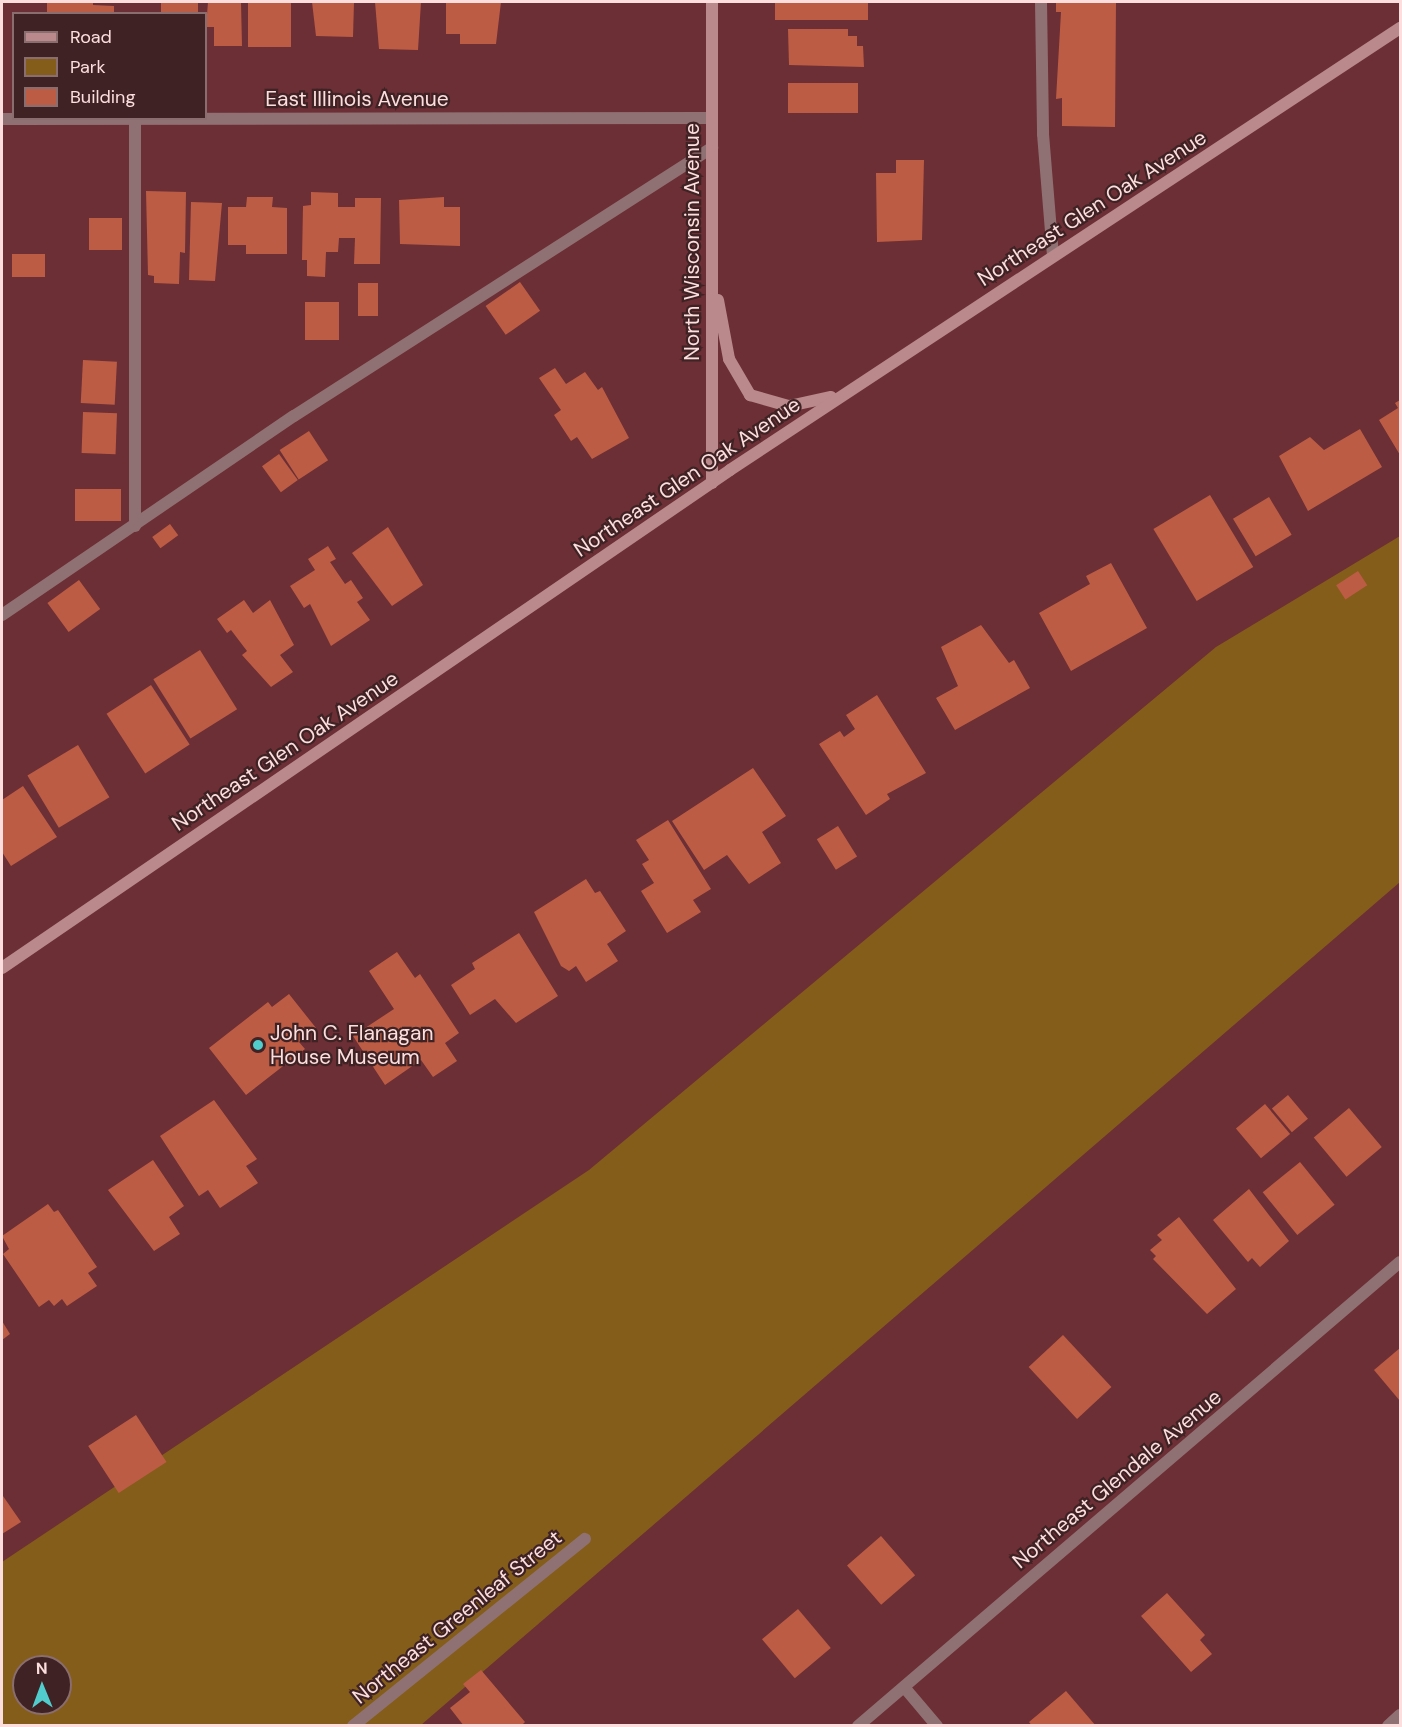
<!DOCTYPE html>
<style>
body{margin:0}
#map{position:relative;width:1402px;height:1727px;overflow:hidden;background:#6c2f35;font-family:"DM Sans",sans-serif}
div>[style]{position:absolute}
[style*='--x']{left:calc(var(--x)*1px);top:calc(var(--y)*1px);width:calc(var(--w)*1px);rotate:calc(var(--a)*1deg)}
.green>*{inset:0;background:#855d1a}
.building>*{inset:0;background:#bd5c44;transform-origin:0 0}
.lane>*{height:12px;margin:-6px;padding:0 6px;transform-origin:6px;border-radius:6px;background:#907173}
.street>*{height:12px;margin:-6px;padding:0 6px;transform-origin:6px;border-radius:6px;background:#907173}
.secondary>*{height:12px;margin:-6px;padding:0 6px;transform-origin:6px;border-radius:6px;background:#b9898b}
.dots>*{width:16px;height:16px;translate:-50% -50%;box-sizing:border-box;border:3px solid #3e2224;border-radius:50%}
span{translate:-50% -50%;white-space:nowrap;text-align:center;line-height:1.15;-webkit-text-stroke:4.5px #3e2224;paint-order:stroke}
.street-label{font-size:21px;color:#fddedf}
.poi-label{font-size:21px;color:#fddedf}
.left{translate:0 -50%;text-align:left}
.frame{position:absolute;inset:0;border:3px solid #fddedf;pointer-events:none}
.legend{position:absolute;left:12px;top:12px;width:195px;height:108px;box-sizing:border-box;background:#3e2224;border:2px solid #8a6d6f;margin:0;padding:8px 10px;list-style:none;font-size:18px;color:#fddedf}
.legend li{display:flex;align-items:center;gap:12px;height:30px}
.legend b{width:30px;border:2px solid #8a6d6f}
.north{position:absolute;left:12px;top:1655px;width:60px;height:60px;box-sizing:border-box;background:#3e2224;border:2px solid #8a6d6f;border-radius:50%;rotate:359deg;font-size:16px;font-weight:700;line-height:24px;text-align:center;color:#fddedf}
.north::after{content:'';display:block;margin:auto;width:21px;height:27px;background:#52cdcd;clip-path:polygon(50% 0,100% 100%,50% 72%,0 100%)}
</style>
<div id="map">
<div class="green">
<i style="clip-path:polygon(evenodd,1400px 536px,1400px 882px,421px 1725px,2px 1726px,2px 1562px,589px 1170px,1216px 647px,1400px 536px,24px 1667px,60px 1667px,60px 1703px,24px 1703px,24px 1667px)"></i>
</div>
<div class="building">
<i style="clip-path:polygon(47px 2px,93px 2px,93px 5px,114px 6px,114px 14px,47px 14px)"></i>
<i style="left:161px;top:2px;width:37px;height:12px"></i>
<i style="clip-path:polygon(208px 2px,241px 2px,242px 46px,214px 46px,214px 27px,206px 27px)"></i>
<i style="left:248px;top:2px;width:43px;height:45px"></i>
<i style="clip-path:polygon(312px 2px,354px 2px,353px 37px,316px 36px)"></i>
<i style="clip-path:polygon(375px 2px,421px 2px,418px 50px,379px 49px)"></i>
<i style="clip-path:polygon(446px 2px,501px 2px,496px 44px,460px 44px,460px 34px,446px 34px)"></i>
<i style="left:775px;top:2px;width:93px;height:18px"></i>
<i style="clip-path:polygon(1056px 2px,1116px 2px,1115px 127px,1062px 126px,1062px 98px,1056px 99px,1061px 12px,1056px 12px)"></i>
<i style="clip-path:polygon(788px 29px,848px 29px,848px 36px,857px 36px,857px 46px,863px 46px,864px 67px,789px 65px)"></i>
<i style="left:858px;top:83px;width:30px;height:70px;rotate:90deg"></i>
<i style="clip-path:polygon(896px 160px,924px 160px,922px 240px,877px 242px,876px 173px,896px 173px)"></i>
<i style="clip-path:polygon(146px 191px,186px 192px,185px 253px,180px 252px,179px 284px,154px 283px,154px 276px,148px 275px)"></i>
<i style="clip-path:polygon(311px 192px,338px 193px,338px 207px,355px 207px,355px 198px,381px 198px,380px 264px,354px 264px,355px 238px,339px 238px,338px 252px,326px 252px,325px 277px,307px 276px,307px 260px,302px 260px,303px 206px,311px 205px)"></i>
<i style="clip-path:polygon(247px 197px,273px 197px,272px 207px,287px 208px,287px 254px,246px 254px,246px 245px,228px 245px,228px 207px,246px 207px)"></i>
<i style="clip-path:polygon(444px 197px,444px 207px,460px 207px,460px 246px,400px 244px,399px 200px)"></i>
<i style="clip-path:polygon(191px 202px,222px 203px,215px 281px,189px 280px)"></i>
<i style="left:122px;top:218px;width:32px;height:33px;rotate:90deg"></i>
<i style="left:45px;top:254px;width:23px;height:33px;rotate:90deg"></i>
<i style="left:520px;top:282px;width:35px;height:42px;rotate:55deg"></i>
<i style="left:358px;top:283px;width:20px;height:33px"></i>
<i style="left:305px;top:302px;width:34px;height:38px"></i>
<i style="left:83px;top:360px;width:34px;height:43px;rotate:3deg"></i>
<i style="clip-path:polygon(555px 368px,566px 384px,585px 372px,598px 390px,602px 387px,629px 438px,592px 459px,577px 437px,571px 441px,554px 415px,561px 410px,539px 378px)"></i>
<i style="clip-path:polygon(1400px 400px,1400px 455px,1379px 420px,1398px 408px,1395px 403px)"></i>
<i style="left:83px;top:412px;width:34px;height:41px;rotate:2deg"></i>
<i style="clip-path:polygon(1360px 429px,1382px 467px,1308px 511px,1279px 456px,1310px 437px,1324px 450px)"></i>
<i style="left:309px;top:431px;width:35px;height:35px;rotate:57deg"></i>
<i style="left:279px;top:454px;width:32px;height:21px;rotate:54deg"></i>
<i style="left:75px;top:489px;width:46px;height:32px"></i>
<i style="left:1210px;top:495px;width:84px;height:66px;rotate:59deg"></i>
<i style="left:1269px;top:497px;width:44px;height:42px;rotate:59deg"></i>
<i style="left:170px;top:524px;width:14px;height:22px;rotate:54deg"></i>
<i style="clip-path:polygon(388px 527px,423px 585px,392px 606px,352px 553px)"></i>
<i style="clip-path:polygon(328px 546px,336px 559px,330px 562px,345px 584px,351px 580px,363px 598px,357px 602px,370px 620px,331px 646px,310px 604px,304px 608px,290px 586px,315px 570px,308px 559px)"></i>
<i style="clip-path:polygon(1111px 563px,1147px 628px,1071px 671px,1039px 613px,1090px 584px,1086px 576px)"></i>
<i style="left:1358px;top:571px;width:17px;height:26px;rotate:57deg"></i>
<i style="left:79px;top:580px;width:36px;height:39px;rotate:54deg"></i>
<i style="clip-path:polygon(244px 600px,253px 613px,270px 600px,294px 645px,280px 655px,293px 672px,271px 687px,242px 655px,247px 651px,231px 630px,227px 633px,217px 619px)"></i>
<i style="clip-path:polygon(981px 625px,1009px 663px,1014px 660px,1030px 688px,955px 730px,936px 698px,958px 686px,941px 647px)"></i>
<i style="left:200px;top:650px;width:70px;height:55px;rotate:58deg"></i>
<i style="left:151px;top:685px;width:71px;height:53px;rotate:57deg"></i>
<i style="clip-path:polygon(877px 695px,926px 773px,887px 794px,890px 799px,866px 815px,819px 744px,840px 731px,844px 737px,855px 729px,846px 715px)"></i>
<i style="left:78px;top:745px;width:61px;height:59px;rotate:59deg"></i>
<i style="clip-path:polygon(753px 768px,786px 816px,762px 832px,781px 863px,749px 884px,727px 855px,704px 870px,672px 821px)"></i>
<i style="clip-path:polygon(23px 786px,57px 837px,11px 866px,2px 852px,2px 800px)"></i>
<i style="clip-path:polygon(668px 820px,711px 889px,693px 900px,701px 912px,667px 933px,641px 891px,654px 883px,642px 864px,649px 860px,636px 840px)"></i>
<i style="left:838px;top:826px;width:36px;height:25px;rotate:58deg"></i>
<i style="clip-path:polygon(586px 879px,595px 893px,600px 891px,626px 931px,607px 944px,618px 961px,586px 982px,576px 966px,569px 971px,561px 966px,534px 912px)"></i>
<i style="clip-path:polygon(519px 933px,558px 996px,516px 1023px,495px 999px,470px 1015px,451px 985px,475px 969px,472px 963px)"></i>
<i style="clip-path:polygon(397px 952px,415px 978px,420px 974px,459px 1033px,445px 1043px,457px 1061px,433px 1077px,421px 1060px,385px 1085px,353px 1036px,394px 1009px,369px 971px)"></i>
<i style="clip-path:polygon(289px 994px,316px 1028px,299px 1042px,305px 1049px,246px 1095px,209px 1048px,268px 1002px,272px 1007px)"></i>
<i style="left:1288px;top:1095px;width:31px;height:21px;rotate:50deg"></i>
<i style="clip-path:polygon(214px 1100px,257px 1159px,246px 1166px,258px 1183px,220px 1208px,208px 1190px,199px 1196px,160px 1136px)"></i>
<i style="left:1265px;top:1104px;width:39px;height:38px;rotate:50deg"></i>
<i style="left:1349px;top:1108px;width:51px;height:46px;rotate:50deg"></i>
<i style="clip-path:polygon(153px 1160px,184px 1206px,169px 1217px,180px 1234px,154px 1251px,108px 1190px)"></i>
<i style="left:1300px;top:1162px;width:55px;height:48px;rotate:51deg"></i>
<i style="clip-path:polygon(1249px 1189px,1289px 1241px,1260px 1267px,1252px 1258px,1248px 1262px,1213px 1220px)"></i>
<i style="clip-path:polygon(48px 1204px,54px 1212px,58px 1210px,97px 1267px,88px 1273px,97px 1286px,67px 1306px,62px 1299px,54px 1306px,49px 1300px,39px 1307px,3px 1254px,9px 1249px,2px 1236px)"></i>
<i style="clip-path:polygon(1179px 1217px,1236px 1289px,1207px 1314px,1153px 1259px,1156px 1256px,1150px 1250px,1162px 1240px,1157px 1235px)"></i>
<i style="clip-path:polygon(2px 1321px,10px 1334px,2px 1340px)"></i>
<i style="left:1063px;top:1335px;width:71px;height:47px;rotate:47deg"></i>
<i style="clip-path:polygon(1400px 1348px,1400px 1401px,1374px 1370px)"></i>
<i style="left:136px;top:1415px;width:56px;height:57px;rotate:57deg"></i>
<i style="clip-path:polygon(3px 1496px,21px 1522px,2px 1534px,2px 1497px)"></i>
<i style="left:881px;top:1536px;width:52px;height:45px;rotate:49deg"></i>
<i style="clip-path:polygon(1167px 1593px,1205px 1635px,1200px 1640px,1212px 1654px,1191px 1672px,1141px 1616px)"></i>
<i style="left:798px;top:1609px;width:51px;height:47px;rotate:50deg"></i>
<i style="clip-path:polygon(481px 1670px,525px 1722px,521px 1726px,464px 1726px,450px 1708px,470px 1692px,463px 1684px)"></i>
<i style="clip-path:polygon(1066px 1691px,1096px 1726px,1032px 1726px,1029px 1722px)"></i>
</div>
<div class="lane">
<i style="--x:1041;--y:2;--w:132;--a:89.1"></i>
<i style="--x:1043;--y:134;--w:122;--a:85.3"></i>
<i style="--x:135;--y:119;--w:407;--a:90"></i>
<i style="--x:2;--y:615;--w:353;--a:-34.3"></i>
<i style="--x:294;--y:416;--w:497;--a:-32.7"></i>
<i style="--x:1388;--y:1726;--w:16;--a:-43"></i>
</div>
<div class="street">
<i style="--x:2;--y:119;--w:710;--a:-0.08"></i>
<i style="--x:904;--y:1687;--w:51;--a:49.8"></i>
<i style="--x:353;--y:1726;--w:298;--a:-38.9"></i>
<i style="--x:858;--y:1726;--w:713;--a:-40.57"></i>
</div>
<div class="secondary">
<i style="--x:718;--y:300;--w:60;--a:79.4"></i>
<i style="--x:729;--y:359;--w:42;--a:59.7"></i>
<i style="--x:750;--y:395;--w:41;--a:15.8"></i>
<i style="--x:789;--y:406;--w:43;--a:-12.1"></i>
<i style="--x:712;--y:483;--w:481;--a:-90"></i>
<i style="--x:2;--y:968;--w:882;--a:-34.37"></i>
<i style="--x:730;--y:470;--w:803;--a:-33.41"></i>
</div>
<div class="dots">
<i style="left:258px;top:1045px;background:#52cdcd"></i>
</div>
<div class="street-label">
<span style="left:357px;top:99px">East Illinois Avenue</span>
<span style="left:1092px;top:208px;rotate:-33deg">Northeast Glen Oak Avenue</span>
<span style="left:692px;top:242px;rotate:-90deg">North Wisconsin Avenue</span>
<span style="left:687px;top:477px;rotate:-34deg">Northeast Glen Oak Avenue</span>
<span style="left:285px;top:751px;rotate:-34deg">Northeast Glen Oak Avenue</span>
<span style="left:1117px;top:1479px;rotate:-40deg">Northeast Glendale Avenue</span>
<span style="left:457px;top:1617px;rotate:-39deg">Northeast Greenleaf Street</span>
</div>
<div class="poi-label">
<span class="left" style="left:270px;top:1045px">John C. Flanagan<br>House Museum</span>
</div>
<div class="frame"></div>
<ul class="legend">
<li><b style="height:8px;background:#b9898b"></b>Road</li>
<li><b style="height:16px;background:#855d1a"></b>Park</li>
<li><b style="height:16px;background:#bd5c44"></b>Building</li>
</ul>
<div class="north">N</div>
</div>
